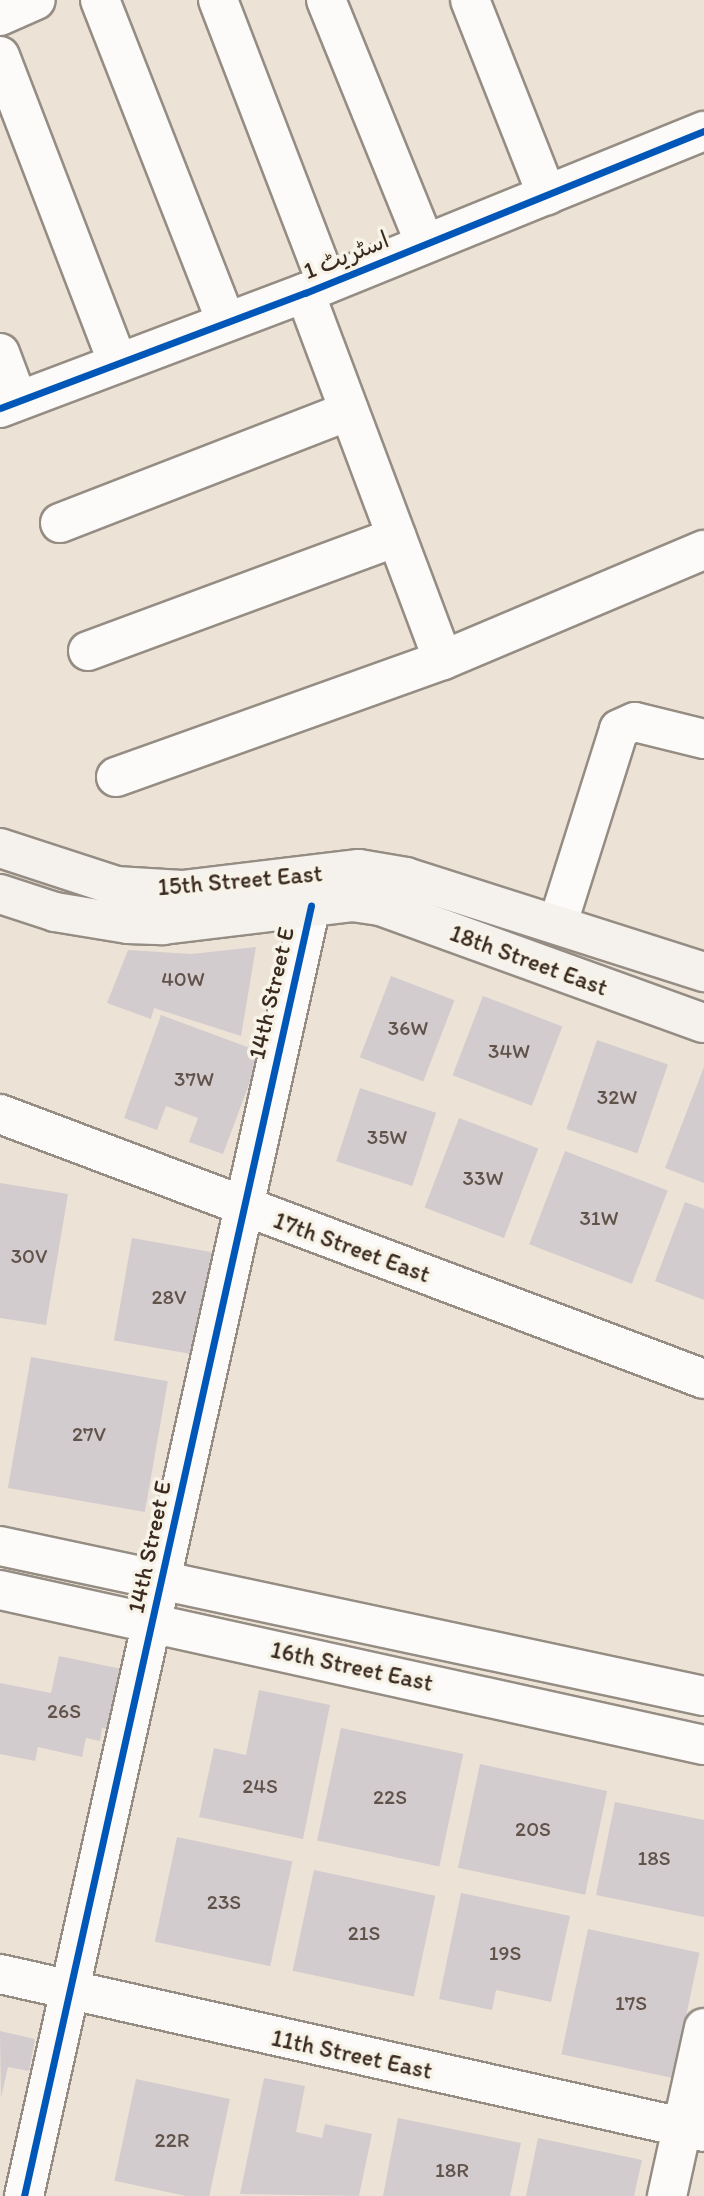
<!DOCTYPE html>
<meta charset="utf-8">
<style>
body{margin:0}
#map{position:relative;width:704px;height:2196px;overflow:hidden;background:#ece2d5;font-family:Itim,"Playpen Sans Arabic",sans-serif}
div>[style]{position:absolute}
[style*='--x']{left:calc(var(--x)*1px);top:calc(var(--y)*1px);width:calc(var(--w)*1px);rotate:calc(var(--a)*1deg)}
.building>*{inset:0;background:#d3ccce;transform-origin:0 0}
.roads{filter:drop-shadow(2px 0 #958d84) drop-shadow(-2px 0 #958d84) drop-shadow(0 2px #958d84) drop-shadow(0 -2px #958d84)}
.street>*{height:38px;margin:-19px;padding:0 19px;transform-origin:19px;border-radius:19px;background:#fcfbf9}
.secondary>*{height:38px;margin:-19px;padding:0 19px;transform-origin:19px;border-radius:19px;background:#f5f2ee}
.cycleway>*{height:7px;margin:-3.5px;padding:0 3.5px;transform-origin:3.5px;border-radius:3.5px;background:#0057b8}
span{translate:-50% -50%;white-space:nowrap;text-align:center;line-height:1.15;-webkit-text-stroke:7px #f7f3e8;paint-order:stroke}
.number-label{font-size:21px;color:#61524a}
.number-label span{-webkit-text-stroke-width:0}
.street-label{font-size:24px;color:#3b2a1e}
</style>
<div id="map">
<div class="building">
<i style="clip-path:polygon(256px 947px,241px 1036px,154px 1008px,151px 1019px,107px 1003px,128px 950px,191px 954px)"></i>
<i style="left:391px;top:976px;width:68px;height:87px;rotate:21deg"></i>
<i style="left:483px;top:996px;width:85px;height:85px;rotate:21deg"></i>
<i style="clip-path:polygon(161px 1015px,261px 1052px,223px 1154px,189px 1142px,198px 1118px,166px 1106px,157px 1130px,124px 1118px)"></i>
<i style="left:597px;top:1040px;width:75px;height:94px;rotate:19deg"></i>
<i style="clip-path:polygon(704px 1067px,704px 1183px,665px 1168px)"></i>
<i style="left:360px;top:1088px;width:80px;height:77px;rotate:18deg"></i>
<i style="left:459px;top:1118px;width:85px;height:96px;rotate:21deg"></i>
<i style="left:565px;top:1151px;width:110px;height:100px;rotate:21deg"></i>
<i style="clip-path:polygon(0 1183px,68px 1194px,46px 1325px,0 1318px)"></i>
<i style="clip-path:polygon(685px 1202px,704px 1209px,704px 1300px,655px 1281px)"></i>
<i style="left:132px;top:1238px;width:93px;height:104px;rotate:10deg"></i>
<i style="left:31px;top:1357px;width:139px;height:133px;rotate:10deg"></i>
<i style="clip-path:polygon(59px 1656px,136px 1672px,124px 1733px,102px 1728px,100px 1741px,86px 1738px,82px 1757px,38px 1747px,35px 1761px,0 1754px,0 1683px,51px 1693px)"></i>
<i style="clip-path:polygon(259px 1690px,330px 1705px,303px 1839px,199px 1817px,214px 1748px,246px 1755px)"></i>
<i style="left:341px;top:1728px;width:125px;height:115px;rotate:12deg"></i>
<i style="left:480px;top:1764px;width:130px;height:106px;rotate:12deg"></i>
<i style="clip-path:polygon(615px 1802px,704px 1820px,704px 1917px,596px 1895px)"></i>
<i style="left:177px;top:1837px;width:118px;height:107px;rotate:12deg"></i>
<i style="left:314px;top:1870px;width:124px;height:103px;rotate:12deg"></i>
<i style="clip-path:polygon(461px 1893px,570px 1916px,551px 2002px,496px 1990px,492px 2010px,439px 1999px)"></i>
<i style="left:588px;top:1929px;width:114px;height:128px;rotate:12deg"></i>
<i style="clip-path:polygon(0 2031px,35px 2039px,29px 2071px,8px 2067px,1px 2098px)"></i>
<i style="clip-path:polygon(264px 2078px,305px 2086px,296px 2132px,322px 2138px,325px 2124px,372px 2134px,359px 2196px,240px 2194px)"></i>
<i style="left:136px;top:2079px;width:96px;height:104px;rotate:12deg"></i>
<i style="clip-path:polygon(398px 2118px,521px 2143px,510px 2196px,383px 2196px)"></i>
<i style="clip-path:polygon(538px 2138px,642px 2160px,634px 2196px,526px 2196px)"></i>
</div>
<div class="roads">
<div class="street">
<i style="--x:100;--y:0;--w:346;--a:68.6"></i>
<i style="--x:218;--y:0;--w:304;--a:69"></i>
<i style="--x:326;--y:0;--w:263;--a:67.9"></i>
<i style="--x:470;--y:0;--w:210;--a:68.5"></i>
<i style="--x:0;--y:16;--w:39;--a:-24"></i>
<i style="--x:0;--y:56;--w:329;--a:69"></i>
<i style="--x:305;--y:293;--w:392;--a:69.4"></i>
<i style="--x:0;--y:353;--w:51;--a:69.4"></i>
<i style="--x:0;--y:408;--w:326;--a:-20.7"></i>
<i style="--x:305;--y:293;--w:431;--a:-22.1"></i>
<i style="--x:60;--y:523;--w:310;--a:-21.2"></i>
<i style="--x:88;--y:651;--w:329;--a:-20.3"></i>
<i style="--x:116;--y:777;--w:347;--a:-19.7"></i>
<i style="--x:443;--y:660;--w:283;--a:-22.9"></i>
<i style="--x:558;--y:923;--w:203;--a:-72.5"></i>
<i style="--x:619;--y:729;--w:17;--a:-24"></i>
<i style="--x:635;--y:722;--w:71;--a:13.8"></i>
<i style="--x:0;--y:1114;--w:752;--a:20.63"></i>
<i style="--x:0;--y:1546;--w:720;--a:12.03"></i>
<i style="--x:0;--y:1590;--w:721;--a:12.42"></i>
<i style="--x:0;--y:1974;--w:722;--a:12.65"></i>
<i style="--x:24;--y:2196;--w:1322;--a:-77.46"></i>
<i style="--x:667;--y:2196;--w:172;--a:-77.6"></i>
</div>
<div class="secondary">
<i style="--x:0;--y:848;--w:122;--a:18.1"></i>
<i style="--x:116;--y:886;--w:66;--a:3.5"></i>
<i style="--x:182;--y:890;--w:178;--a:-6.8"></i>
<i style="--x:359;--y:869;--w:48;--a:9.7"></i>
<i style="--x:406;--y:877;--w:313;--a:17.7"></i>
<i style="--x:0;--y:894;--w:58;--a:18.1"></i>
<i style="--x:55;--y:912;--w:74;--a:9.3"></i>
<i style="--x:128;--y:924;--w:35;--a:2"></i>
<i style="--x:163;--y:925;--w:190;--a:-6.9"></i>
<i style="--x:352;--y:902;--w:28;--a:8"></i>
<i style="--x:380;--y:906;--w:344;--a:19.9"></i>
</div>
</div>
<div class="cycleway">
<i style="--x:0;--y:408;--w:326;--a:-20.7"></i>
<i style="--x:305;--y:293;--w:431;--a:-22.1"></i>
<i style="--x:24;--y:2196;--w:1322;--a:-77.46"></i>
</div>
<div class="number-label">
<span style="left:183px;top:979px">40W</span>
<span style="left:408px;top:1028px">36W</span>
<span style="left:509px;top:1051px">34W</span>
<span style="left:194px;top:1079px">37W</span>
<span style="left:617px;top:1097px">32W</span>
<span style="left:387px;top:1137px">35W</span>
<span style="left:483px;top:1178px">33W</span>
<span style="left:599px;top:1218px">31W</span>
<span style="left:29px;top:1256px">30V</span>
<span style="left:169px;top:1297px">28V</span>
<span style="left:89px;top:1434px">27V</span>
<span style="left:64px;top:1711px">26S</span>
<span style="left:260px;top:1786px">24S</span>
<span style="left:390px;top:1797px">22S</span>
<span style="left:533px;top:1829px">20S</span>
<span style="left:654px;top:1858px">18S</span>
<span style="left:224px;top:1902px">23S</span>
<span style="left:364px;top:1933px">21S</span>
<span style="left:505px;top:1953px">19S</span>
<span style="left:631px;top:2003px">17S</span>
<span style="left:172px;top:2140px">22R</span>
<span style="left:452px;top:2170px">18R</span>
</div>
<div class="street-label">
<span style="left:346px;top:255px;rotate:-22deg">اسٹریٹ 1</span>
<span style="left:240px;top:880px;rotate:-5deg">15th Street East</span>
<span style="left:529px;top:960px;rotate:20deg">18th Street East</span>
<span style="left:271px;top:993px;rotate:-77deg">14th Street E</span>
<span style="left:352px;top:1247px;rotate:20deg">17th Street East</span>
<span style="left:149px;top:1547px;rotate:-78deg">14th Street E</span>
<span style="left:352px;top:1666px;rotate:12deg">16th Street East</span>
<span style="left:352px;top:2054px;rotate:12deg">11th Street East</span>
</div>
</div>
